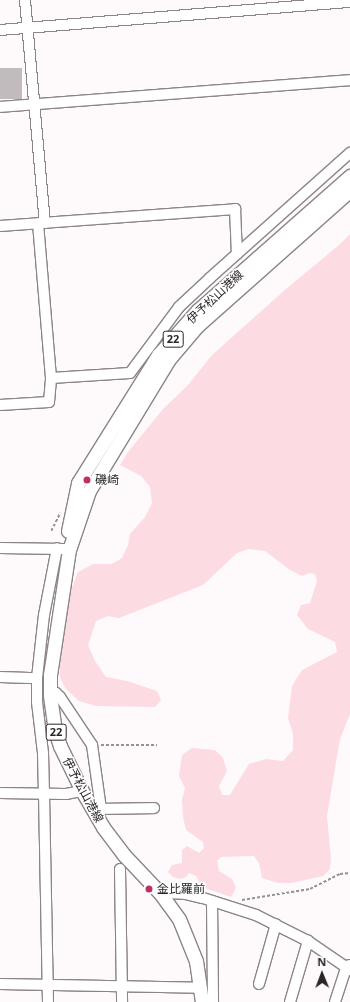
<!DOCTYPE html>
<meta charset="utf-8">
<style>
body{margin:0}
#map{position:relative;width:350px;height:1002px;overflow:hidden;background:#fefafb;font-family:"Open Sans","Noto Sans JP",sans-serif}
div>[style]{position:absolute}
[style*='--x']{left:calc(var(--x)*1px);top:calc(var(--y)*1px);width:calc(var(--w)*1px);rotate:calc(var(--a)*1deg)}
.green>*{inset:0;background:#fddbe3}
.building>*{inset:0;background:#c2bbbd;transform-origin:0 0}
.path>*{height:1.5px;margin-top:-0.75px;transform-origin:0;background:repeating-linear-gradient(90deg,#949192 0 3px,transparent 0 5px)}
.roads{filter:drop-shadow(1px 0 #8c8587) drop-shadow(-1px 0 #8c8587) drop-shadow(0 1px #8c8587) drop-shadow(0 -1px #8c8587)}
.minor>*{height:10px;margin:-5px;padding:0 5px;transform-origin:5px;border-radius:5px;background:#fff}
.major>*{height:13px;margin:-6.5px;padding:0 6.5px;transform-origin:6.5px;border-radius:6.5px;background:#fff}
.dots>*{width:11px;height:11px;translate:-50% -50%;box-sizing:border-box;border:2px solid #fff;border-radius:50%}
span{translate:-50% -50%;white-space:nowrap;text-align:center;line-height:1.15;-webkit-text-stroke:3px #fff;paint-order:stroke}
.shield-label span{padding:1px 3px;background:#fff;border:1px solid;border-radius:3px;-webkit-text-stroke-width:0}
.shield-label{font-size:11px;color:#292627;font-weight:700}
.street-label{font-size:12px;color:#292627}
.poi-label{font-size:12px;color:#292627}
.left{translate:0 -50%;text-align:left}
.north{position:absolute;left:302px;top:954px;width:40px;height:40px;-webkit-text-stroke:3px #fff;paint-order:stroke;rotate:359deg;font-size:11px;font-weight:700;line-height:16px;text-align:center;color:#292627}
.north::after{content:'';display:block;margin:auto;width:14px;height:18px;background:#292627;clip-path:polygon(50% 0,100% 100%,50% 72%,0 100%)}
</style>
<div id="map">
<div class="green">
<i style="clip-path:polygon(350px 234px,350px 714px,340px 739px,327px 816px,331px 859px,330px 869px,323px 876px,291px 883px,278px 883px,262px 878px,259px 863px,254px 856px,221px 857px,217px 861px,219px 871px,232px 879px,236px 888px,231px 897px,202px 887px,196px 876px,189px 873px,186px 877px,180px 879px,173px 877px,168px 872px,172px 865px,182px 863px,182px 850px,187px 846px,199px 853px,204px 848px,203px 842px,186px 830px,183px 817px,182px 800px,185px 788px,179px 776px,182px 755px,192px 748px,215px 750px,223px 758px,227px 771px,219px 786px,222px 795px,230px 795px,249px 764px,266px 759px,283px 761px,293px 750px,293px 734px,288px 718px,292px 686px,302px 670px,337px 652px,335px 642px,308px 629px,297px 615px,301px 605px,310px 603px,317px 581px,315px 574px,310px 573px,302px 576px,290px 570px,265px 551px,249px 549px,237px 553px,203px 585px,119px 618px,108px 616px,96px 621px,88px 645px,95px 661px,106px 677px,127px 681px,157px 691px,161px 700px,155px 707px,96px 706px,79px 701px,66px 689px,60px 678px,60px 658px,71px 590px,78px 572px,93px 564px,112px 564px,122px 558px,128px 545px,130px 534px,145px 517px,152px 503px,150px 487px,141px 476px,120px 465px,128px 452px,163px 409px,188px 385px,212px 355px,286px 289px,339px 245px)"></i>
</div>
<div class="building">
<i style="left:22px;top:68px;width:31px;height:22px;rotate:90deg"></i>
</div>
<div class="path">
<i style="--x:51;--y:531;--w:20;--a:-63"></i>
<i style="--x:101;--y:745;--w:56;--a:0"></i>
<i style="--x:242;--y:900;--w:69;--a:-9.2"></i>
<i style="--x:310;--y:889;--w:34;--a:-27"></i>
<i style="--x:340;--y:874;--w:10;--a:-6"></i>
</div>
<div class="roads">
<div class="minor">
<i style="--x:25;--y:0;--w:224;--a:84.9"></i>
<i style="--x:0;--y:30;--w:351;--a:-4.6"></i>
<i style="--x:0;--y:107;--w:351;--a:-4.4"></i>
<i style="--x:0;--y:226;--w:236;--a:-4.1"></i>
<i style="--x:235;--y:209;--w:45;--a:87.5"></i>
<i style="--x:51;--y:378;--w:79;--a:-3.6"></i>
<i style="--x:130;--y:373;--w:82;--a:-53.4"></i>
<i style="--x:179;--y:307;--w:42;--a:-43.1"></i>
<i style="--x:210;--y:278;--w:188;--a:-41.8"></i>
<i style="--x:0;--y:405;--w:49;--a:-3.5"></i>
<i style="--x:49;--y:402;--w:24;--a:-85"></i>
<i style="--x:51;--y:378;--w:155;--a:-94.8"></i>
<i style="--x:0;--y:548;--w:64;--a:0.9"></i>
<i style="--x:0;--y:677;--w:37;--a:2"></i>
<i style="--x:50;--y:691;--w:6;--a:18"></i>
<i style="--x:56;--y:693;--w:6;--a:45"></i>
<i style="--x:60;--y:697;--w:58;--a:56.3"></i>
<i style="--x:92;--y:745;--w:65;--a:82"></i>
<i style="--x:101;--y:809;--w:8;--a:150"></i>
<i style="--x:0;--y:793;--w:66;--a:0.9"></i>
<i style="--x:66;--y:794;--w:10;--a:-11"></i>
<i style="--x:76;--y:792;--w:6;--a:-31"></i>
<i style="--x:101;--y:809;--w:53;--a:-1.1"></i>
<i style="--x:120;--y:869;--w:133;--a:89.1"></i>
<i style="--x:160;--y:893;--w:25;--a:2"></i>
<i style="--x:185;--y:894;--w:18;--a:13"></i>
<i style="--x:203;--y:898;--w:56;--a:17.8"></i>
<i style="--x:256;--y:915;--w:58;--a:26.6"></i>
<i style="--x:308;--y:941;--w:51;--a:34.6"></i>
<i style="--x:212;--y:901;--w:101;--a:89.4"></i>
<i style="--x:0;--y:984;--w:201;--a:1.1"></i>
<i style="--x:259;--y:984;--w:62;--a:-74.2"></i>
<i style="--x:48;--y:1002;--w:208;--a:-91.1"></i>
<i style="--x:44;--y:794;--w:41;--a:-91.4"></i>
<i style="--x:43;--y:753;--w:51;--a:-96.7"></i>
<i style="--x:37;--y:702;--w:24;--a:-90"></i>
<i style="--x:37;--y:678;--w:63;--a:-83.7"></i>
<i style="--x:44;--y:615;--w:68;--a:-79"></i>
<i style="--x:290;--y:1002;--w:64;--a:-73.6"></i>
<i style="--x:335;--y:1002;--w:38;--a:-72"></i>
<i style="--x:347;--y:966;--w:3;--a:-18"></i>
</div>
<div class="major">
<i style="--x:68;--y:531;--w:49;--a:-78.2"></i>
<i style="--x:78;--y:483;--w:151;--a:-58"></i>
<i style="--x:158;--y:355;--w:60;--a:-48.4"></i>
<i style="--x:198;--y:310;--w:203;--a:-41.4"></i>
<i style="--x:202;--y:1002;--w:41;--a:-98.3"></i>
<i style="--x:196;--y:961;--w:45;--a:-112"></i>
<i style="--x:179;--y:919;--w:32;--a:-126"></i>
<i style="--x:160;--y:893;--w:52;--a:-133.5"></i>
<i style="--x:124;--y:855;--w:35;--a:-127"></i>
<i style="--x:103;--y:827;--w:44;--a:-120.1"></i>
<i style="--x:81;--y:789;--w:48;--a:-116"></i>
<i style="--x:60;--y:746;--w:16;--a:-108"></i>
<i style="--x:55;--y:731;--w:36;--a:-98"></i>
<i style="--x:50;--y:695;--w:20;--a:-90"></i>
<i style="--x:50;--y:675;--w:126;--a:-81.4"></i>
<i style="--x:69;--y:550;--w:62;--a:-71.3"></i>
<i style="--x:89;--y:491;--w:154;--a:-58.8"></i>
<i style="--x:169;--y:359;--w:43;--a:-49.7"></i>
<i style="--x:197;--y:326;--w:205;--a:-41.6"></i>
</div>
</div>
<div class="dots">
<i style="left:87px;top:480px;background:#bc3067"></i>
<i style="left:149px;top:889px;background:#bc3067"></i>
</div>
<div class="shield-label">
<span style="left:173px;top:339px">22</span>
<span style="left:56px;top:732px">22</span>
</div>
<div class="street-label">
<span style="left:215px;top:297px;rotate:-43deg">伊予松山港線</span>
<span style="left:83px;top:790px;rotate:62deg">伊予松山港線</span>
</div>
<div class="poi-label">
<span class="left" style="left:95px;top:480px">磯崎</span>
<span class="left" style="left:157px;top:889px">金比羅前</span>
</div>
<div class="north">N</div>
</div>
